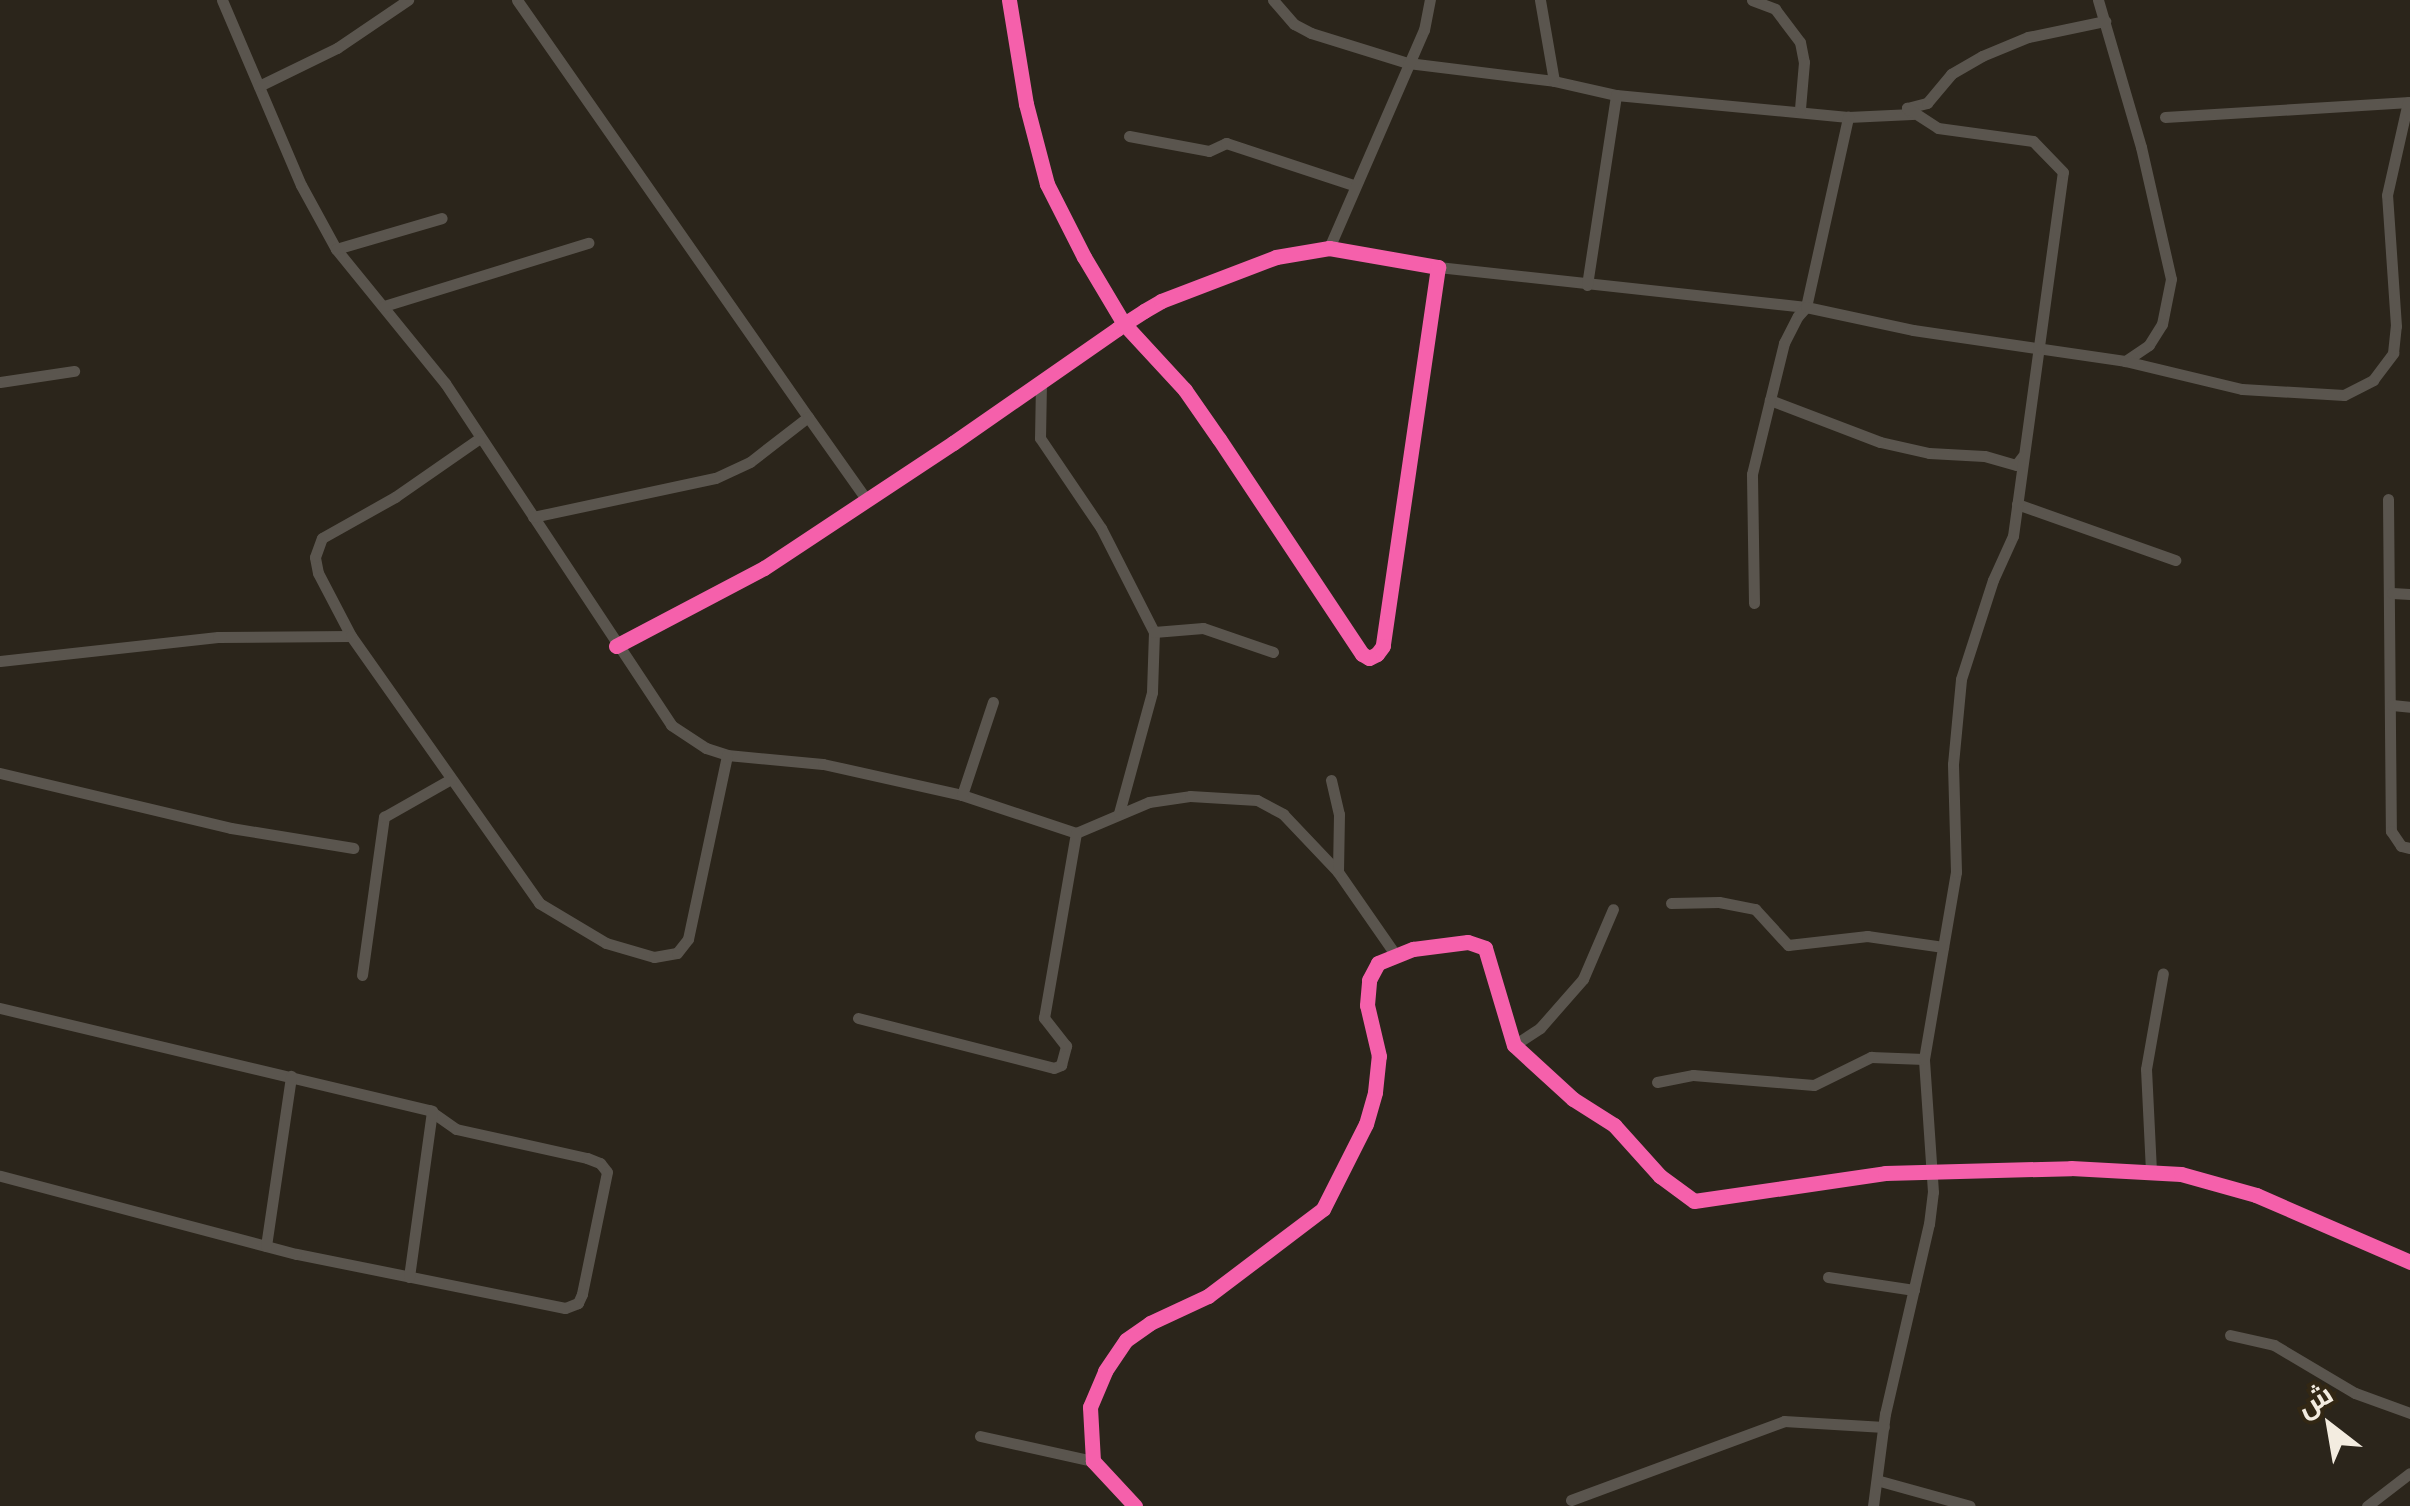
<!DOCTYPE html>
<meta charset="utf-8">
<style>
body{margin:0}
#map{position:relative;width:2410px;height:1506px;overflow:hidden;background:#2b251b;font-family:Mulish,Cairo,sans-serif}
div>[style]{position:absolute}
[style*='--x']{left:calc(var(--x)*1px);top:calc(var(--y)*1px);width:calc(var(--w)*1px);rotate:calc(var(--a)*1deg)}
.street>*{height:11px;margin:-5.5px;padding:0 5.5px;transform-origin:5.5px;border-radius:5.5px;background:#5a554e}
.cycleway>*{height:15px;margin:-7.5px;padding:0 7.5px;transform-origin:7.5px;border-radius:7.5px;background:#f560ab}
span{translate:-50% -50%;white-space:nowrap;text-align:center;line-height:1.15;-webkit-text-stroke:9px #322714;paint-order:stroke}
.north{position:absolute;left:2280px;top:1376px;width:100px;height:100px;-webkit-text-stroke:8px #322714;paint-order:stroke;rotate:329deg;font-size:28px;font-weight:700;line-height:40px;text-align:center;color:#f3ece0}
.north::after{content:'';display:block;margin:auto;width:35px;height:45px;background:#f3ece0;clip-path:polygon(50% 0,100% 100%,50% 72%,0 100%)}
</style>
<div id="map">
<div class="street">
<i style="--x:222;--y:0;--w:201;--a:66.9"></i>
<i style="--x:301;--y:185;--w:73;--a:61.3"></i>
<i style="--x:336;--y:249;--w:173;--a:50.9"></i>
<i style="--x:445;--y:383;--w:410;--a:56.5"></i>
<i style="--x:671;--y:725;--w:42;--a:33.3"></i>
<i style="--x:706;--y:748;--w:22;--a:18"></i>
<i style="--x:727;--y:755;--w:96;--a:5.4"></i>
<i style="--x:823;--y:764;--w:142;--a:12.6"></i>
<i style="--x:962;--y:795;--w:120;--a:18.4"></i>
<i style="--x:1076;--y:833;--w:79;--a:-23"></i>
<i style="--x:1149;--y:802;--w:41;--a:-8.3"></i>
<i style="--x:1190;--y:796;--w:67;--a:3.4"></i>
<i style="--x:1257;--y:800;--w:30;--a:28"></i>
<i style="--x:1283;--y:814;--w:80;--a:46.5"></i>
<i style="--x:1338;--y:872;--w:100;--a:55.2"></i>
<i style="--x:517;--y:0;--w:508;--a:55.09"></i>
<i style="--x:808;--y:417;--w:73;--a:142.2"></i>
<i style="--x:750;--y:462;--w:38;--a:155"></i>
<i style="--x:715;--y:478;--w:186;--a:167.9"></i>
<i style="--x:1273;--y:0;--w:32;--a:49"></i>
<i style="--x:1294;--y:24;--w:19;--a:28"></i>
<i style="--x:1311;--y:33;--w:102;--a:17.2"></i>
<i style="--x:1408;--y:63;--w:147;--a:7"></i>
<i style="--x:1554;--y:81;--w:64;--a:12.7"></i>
<i style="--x:1616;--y:95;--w:233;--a:5.4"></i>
<i style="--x:1848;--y:117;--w:64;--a:-2.7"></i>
<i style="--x:1912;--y:114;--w:8;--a:-130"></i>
<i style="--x:1907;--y:108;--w:21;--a:-14"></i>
<i style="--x:1927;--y:103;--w:38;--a:-50"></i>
<i style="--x:1951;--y:74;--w:36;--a:-30"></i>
<i style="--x:1982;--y:56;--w:50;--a:-22.4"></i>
<i style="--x:2028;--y:37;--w:79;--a:-11.7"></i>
<i style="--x:1540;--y:0;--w:82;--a:80.2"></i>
<i style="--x:1752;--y:0;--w:25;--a:21"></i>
<i style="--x:1775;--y:9;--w:41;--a:52.9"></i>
<i style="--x:1800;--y:42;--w:20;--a:79"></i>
<i style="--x:1804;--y:62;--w:47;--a:94.9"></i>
<i style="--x:2098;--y:0;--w:153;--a:73.7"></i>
<i style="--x:2141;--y:147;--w:135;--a:77.2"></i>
<i style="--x:2171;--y:279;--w:46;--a:101.3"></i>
<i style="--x:2162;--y:324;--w:25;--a:122"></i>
<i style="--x:2149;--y:345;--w:29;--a:146"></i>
<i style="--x:259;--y:86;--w:87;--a:-26"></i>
<i style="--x:337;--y:48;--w:86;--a:-34.1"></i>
<i style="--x:2165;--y:117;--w:245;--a:-3.5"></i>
<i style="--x:1129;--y:136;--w:81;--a:10.6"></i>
<i style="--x:1209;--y:151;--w:19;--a:-25"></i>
<i style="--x:1226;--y:143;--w:134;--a:18.3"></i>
<i style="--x:1329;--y:248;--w:238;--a:-66.5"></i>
<i style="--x:1424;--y:30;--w:31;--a:-79"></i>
<i style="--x:336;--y:249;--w:110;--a:-16.3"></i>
<i style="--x:1438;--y:267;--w:370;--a:6.2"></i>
<i style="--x:1806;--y:307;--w:195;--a:-77.5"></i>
<i style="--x:1587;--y:285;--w:192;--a:-81.3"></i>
<i style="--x:384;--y:306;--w:214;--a:-17.2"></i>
<i style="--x:0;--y:382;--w:75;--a:-8.5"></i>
<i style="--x:1041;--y:382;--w:56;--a:91"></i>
<i style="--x:1040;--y:438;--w:109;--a:55.9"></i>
<i style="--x:1101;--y:528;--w:117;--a:63"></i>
<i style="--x:808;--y:417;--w:100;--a:54.7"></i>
<i style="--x:2023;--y:456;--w:11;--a:128"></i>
<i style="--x:2016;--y:465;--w:33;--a:-164"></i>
<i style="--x:1984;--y:456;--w:55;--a:-176.9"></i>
<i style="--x:1929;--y:453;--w:50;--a:-167.3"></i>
<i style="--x:1880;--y:442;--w:118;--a:-159.1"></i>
<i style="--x:1770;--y:400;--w:59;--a:-76.2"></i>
<i style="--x:1784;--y:343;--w:30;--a:-63"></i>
<i style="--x:1798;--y:316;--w:12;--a:-48"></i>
<i style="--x:1806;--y:307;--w:109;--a:12.1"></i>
<i style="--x:1913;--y:330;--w:214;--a:8.3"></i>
<i style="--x:2125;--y:361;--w:120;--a:13.5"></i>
<i style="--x:2242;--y:389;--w:102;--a:3.4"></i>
<i style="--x:2344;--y:395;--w:33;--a:-27"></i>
<i style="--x:2373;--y:380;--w:34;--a:-53"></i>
<i style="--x:2393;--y:353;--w:27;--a:-84"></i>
<i style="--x:2396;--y:326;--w:131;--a:-93.9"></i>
<i style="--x:2387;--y:195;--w:95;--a:-77.3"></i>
<i style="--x:2388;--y:499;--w:332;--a:89.5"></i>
<i style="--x:2391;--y:831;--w:18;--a:56"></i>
<i style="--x:2401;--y:846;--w:9;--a:13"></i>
<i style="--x:2017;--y:504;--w:168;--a:19.5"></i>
<i style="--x:2392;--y:593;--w:18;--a:3"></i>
<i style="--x:1754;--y:603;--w:129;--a:-90.9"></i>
<i style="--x:1752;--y:474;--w:76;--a:-76.3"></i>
<i style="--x:351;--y:636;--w:71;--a:-117.6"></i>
<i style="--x:318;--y:573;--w:16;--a:-101"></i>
<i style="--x:315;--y:557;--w:20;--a:-70"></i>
<i style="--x:322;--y:538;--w:84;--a:-29.3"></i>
<i style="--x:395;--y:497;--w:103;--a:-34.8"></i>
<i style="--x:616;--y:646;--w:167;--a:-27.8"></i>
<i style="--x:764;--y:568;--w:227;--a:-33.5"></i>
<i style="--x:953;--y:443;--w:200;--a:-34.8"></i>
<i style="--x:1117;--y:329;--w:9;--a:-36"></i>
<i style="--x:1124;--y:324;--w:24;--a:-33"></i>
<i style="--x:1144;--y:311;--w:20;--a:-30"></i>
<i style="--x:1161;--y:301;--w:123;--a:-20.9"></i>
<i style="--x:1276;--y:257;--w:54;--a:-9.6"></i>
<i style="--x:1329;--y:248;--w:111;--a:9.9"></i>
<i style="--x:1438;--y:267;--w:383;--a:98.3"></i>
<i style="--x:1383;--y:646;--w:10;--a:127"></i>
<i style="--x:1377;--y:654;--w:9;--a:153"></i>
<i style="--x:1369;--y:658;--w:8;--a:-150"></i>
<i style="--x:1362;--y:654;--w:258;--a:-123.6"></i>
<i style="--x:1219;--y:439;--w:60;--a:-124.8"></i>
<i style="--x:1185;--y:390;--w:90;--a:-132.7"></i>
<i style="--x:1124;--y:324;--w:78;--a:-120.8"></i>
<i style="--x:1084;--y:257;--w:82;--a:-116.9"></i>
<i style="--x:1047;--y:184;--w:83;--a:-104.7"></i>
<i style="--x:1026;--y:104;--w:105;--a:-99.3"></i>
<i style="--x:0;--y:661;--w:219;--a:-6.3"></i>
<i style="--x:218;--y:637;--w:133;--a:-0.4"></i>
<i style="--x:351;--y:636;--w:327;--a:54.8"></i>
<i style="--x:539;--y:903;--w:78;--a:30.8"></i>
<i style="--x:606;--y:943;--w:50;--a:16.3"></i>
<i style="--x:654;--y:957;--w:23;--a:-10"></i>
<i style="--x:677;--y:953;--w:18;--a:-52"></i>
<i style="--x:688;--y:939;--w:188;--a:-78"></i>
<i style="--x:2392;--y:705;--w:18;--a:6"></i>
<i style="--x:0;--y:773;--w:237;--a:13.4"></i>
<i style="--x:231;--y:828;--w:124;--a:9.3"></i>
<i style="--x:1331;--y:780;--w:35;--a:77"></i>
<i style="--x:1339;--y:814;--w:58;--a:91"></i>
<i style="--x:962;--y:795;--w:98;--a:-71.6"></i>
<i style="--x:1119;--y:813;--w:125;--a:-74.7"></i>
<i style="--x:1152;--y:692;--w:60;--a:-88.1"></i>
<i style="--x:1154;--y:632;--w:49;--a:-4.7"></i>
<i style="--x:1203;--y:628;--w:74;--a:18.9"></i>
<i style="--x:1671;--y:903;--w:48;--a:-1.2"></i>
<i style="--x:1719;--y:902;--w:37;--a:11"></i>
<i style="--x:1755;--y:909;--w:49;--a:47.5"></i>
<i style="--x:1788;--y:945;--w:80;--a:-6.5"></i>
<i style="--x:1867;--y:936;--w:77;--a:8.2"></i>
<i style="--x:362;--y:975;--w:160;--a:-82.1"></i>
<i style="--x:384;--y:817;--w:77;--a:-29.6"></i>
<i style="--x:0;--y:1008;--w:441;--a:13.4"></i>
<i style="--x:429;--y:1110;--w:33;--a:35"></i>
<i style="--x:456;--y:1129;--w:134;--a:12.5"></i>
<i style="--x:587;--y:1158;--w:14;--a:21"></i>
<i style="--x:600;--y:1163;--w:11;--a:52"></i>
<i style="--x:607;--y:1172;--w:125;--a:101.6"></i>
<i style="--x:582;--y:1294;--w:10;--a:114"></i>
<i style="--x:578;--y:1303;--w:14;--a:159"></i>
<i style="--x:565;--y:1308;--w:274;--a:-168.6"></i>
<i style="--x:296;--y:1254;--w:306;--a:-165.2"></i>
<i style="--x:858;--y:1018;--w:202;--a:14.3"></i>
<i style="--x:1054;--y:1068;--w:8;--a:-23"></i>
<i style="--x:1061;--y:1065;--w:20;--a:-75"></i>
<i style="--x:1066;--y:1046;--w:36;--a:-128"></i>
<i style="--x:1044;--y:1018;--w:188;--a:-80.2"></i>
<i style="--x:1514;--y:1045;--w:31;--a:-33"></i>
<i style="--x:1540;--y:1028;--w:65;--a:-48.7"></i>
<i style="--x:1583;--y:979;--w:76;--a:-66.8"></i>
<i style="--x:1657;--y:1082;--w:37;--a:-11"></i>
<i style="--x:1693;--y:1075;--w:121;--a:4.7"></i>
<i style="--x:1814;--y:1085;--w:64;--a:-26.2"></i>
<i style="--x:1871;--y:1057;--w:53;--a:2.2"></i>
<i style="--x:2151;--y:1171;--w:102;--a:-92.8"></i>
<i style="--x:2146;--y:1069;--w:97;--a:-80"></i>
<i style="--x:266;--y:1246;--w:172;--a:-81.6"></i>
<i style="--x:409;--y:1277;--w:168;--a:-82.1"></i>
<i style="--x:1828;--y:1277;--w:87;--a:8.6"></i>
<i style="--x:2230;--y:1335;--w:45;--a:12.8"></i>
<i style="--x:2274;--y:1345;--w:94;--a:30.7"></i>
<i style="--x:2355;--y:1393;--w:59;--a:20"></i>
<i style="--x:980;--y:1436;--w:116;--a:12.5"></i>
<i style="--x:1880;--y:1481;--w:93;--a:15.5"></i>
<i style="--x:1571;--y:1500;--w:227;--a:-20.3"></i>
<i style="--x:1784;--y:1421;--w:100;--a:3.4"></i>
<i style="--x:1135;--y:1506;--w:62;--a:-133"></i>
<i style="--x:1093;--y:1461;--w:54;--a:-93.2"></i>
<i style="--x:1090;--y:1407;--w:39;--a:-67"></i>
<i style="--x:1105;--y:1371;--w:37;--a:-56"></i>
<i style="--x:1126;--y:1340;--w:29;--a:-35"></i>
<i style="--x:1150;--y:1323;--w:64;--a:-25"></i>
<i style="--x:1208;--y:1296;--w:144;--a:-37.1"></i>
<i style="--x:1323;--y:1209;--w:95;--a:-63.2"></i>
<i style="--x:1366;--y:1124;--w:33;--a:-74"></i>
<i style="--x:1375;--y:1092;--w:36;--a:-84"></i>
<i style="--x:1379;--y:1056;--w:52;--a:-103.2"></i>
<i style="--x:1367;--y:1005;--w:25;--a:-85"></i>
<i style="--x:1369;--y:980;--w:19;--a:-62"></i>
<i style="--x:1378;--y:963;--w:38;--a:-22"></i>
<i style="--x:1413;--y:949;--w:55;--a:-7.3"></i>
<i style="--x:1468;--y:942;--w:18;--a:19"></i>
<i style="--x:1485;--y:948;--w:101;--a:73.4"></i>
<i style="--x:1514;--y:1045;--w:80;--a:42.5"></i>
<i style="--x:1573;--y:1099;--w:49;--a:32.4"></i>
<i style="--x:1614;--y:1125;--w:69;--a:48"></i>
<i style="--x:1660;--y:1176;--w:42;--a:36.3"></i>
<i style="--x:1694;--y:1201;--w:193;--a:-8.3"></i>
<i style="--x:1885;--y:1173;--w:186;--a:-1.5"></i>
<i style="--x:2071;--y:1168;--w:110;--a:3.1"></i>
<i style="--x:2181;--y:1174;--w:78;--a:15.6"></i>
<i style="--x:2256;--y:1195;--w:168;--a:23.5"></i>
<i style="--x:1873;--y:1506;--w:93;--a:-82.6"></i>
<i style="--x:1885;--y:1414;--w:195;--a:-77"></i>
<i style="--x:1929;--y:1224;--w:32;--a:-83"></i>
<i style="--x:1933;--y:1192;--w:133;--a:-93.9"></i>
<i style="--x:1924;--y:1059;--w:190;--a:-80.3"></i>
<i style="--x:1956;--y:872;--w:108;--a:-91.6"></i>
<i style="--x:1953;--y:764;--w:85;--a:-84.6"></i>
<i style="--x:1961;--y:679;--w:104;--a:-72.1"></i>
<i style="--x:1993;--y:580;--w:48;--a:-65.6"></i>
<i style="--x:2013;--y:536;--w:367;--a:-82.2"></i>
<i style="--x:2063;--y:172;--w:43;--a:-134.1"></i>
<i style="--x:2033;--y:141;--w:96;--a:-172.2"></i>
<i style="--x:1938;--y:128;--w:37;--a:-147"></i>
<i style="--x:2367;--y:1506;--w:54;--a:-37.5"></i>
</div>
<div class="cycleway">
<i style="--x:616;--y:646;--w:167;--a:-27.8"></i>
<i style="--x:764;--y:568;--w:227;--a:-33.5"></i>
<i style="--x:953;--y:443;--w:200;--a:-34.8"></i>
<i style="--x:1117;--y:329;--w:9;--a:-36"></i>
<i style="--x:1124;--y:324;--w:24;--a:-33"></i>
<i style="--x:1144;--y:311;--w:20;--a:-30"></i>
<i style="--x:1161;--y:301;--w:123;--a:-20.9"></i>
<i style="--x:1276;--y:257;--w:54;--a:-9.6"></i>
<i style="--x:1329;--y:248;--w:111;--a:9.9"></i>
<i style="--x:1438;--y:267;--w:383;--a:98.3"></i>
<i style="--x:1383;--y:646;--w:10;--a:127"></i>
<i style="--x:1377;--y:654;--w:9;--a:153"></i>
<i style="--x:1369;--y:658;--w:8;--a:-150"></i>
<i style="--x:1362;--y:654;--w:258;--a:-123.6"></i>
<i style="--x:1219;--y:439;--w:60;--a:-124.8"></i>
<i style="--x:1185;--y:390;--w:90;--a:-132.7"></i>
<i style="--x:1124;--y:324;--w:78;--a:-120.8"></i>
<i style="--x:1084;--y:257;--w:82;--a:-116.9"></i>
<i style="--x:1047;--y:184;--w:83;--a:-104.7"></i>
<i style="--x:1026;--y:104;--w:105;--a:-99.3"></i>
<i style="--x:1135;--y:1506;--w:62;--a:-133"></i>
<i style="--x:1093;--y:1461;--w:54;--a:-93.2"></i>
<i style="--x:1090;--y:1407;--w:39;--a:-67"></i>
<i style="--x:1105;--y:1371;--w:37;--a:-56"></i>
<i style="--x:1126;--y:1340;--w:29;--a:-35"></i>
<i style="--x:1150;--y:1323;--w:64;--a:-25"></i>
<i style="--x:1208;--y:1296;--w:144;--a:-37.1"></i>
<i style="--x:1323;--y:1209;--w:95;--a:-63.2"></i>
<i style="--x:1366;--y:1124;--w:33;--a:-74"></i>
<i style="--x:1375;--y:1092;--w:36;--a:-84"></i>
<i style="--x:1379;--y:1056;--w:52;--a:-103.2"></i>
<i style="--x:1367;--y:1005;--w:25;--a:-85"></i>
<i style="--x:1369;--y:980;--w:19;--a:-62"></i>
<i style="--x:1378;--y:963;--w:38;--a:-22"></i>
<i style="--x:1413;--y:949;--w:55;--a:-7.3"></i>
<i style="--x:1468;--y:942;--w:18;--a:19"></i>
<i style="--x:1485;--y:948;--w:101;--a:73.4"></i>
<i style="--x:1514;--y:1045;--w:80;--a:42.5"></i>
<i style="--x:1573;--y:1099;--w:49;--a:32.4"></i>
<i style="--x:1614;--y:1125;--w:69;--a:48"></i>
<i style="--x:1660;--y:1176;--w:42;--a:36.3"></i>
<i style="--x:1694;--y:1201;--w:193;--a:-8.3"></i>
<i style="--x:1885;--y:1173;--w:186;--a:-1.5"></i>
<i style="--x:2071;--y:1168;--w:110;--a:3.1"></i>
<i style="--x:2181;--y:1174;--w:78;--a:15.6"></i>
<i style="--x:2256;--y:1195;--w:168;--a:23.5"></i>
</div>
<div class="north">ش</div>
</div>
